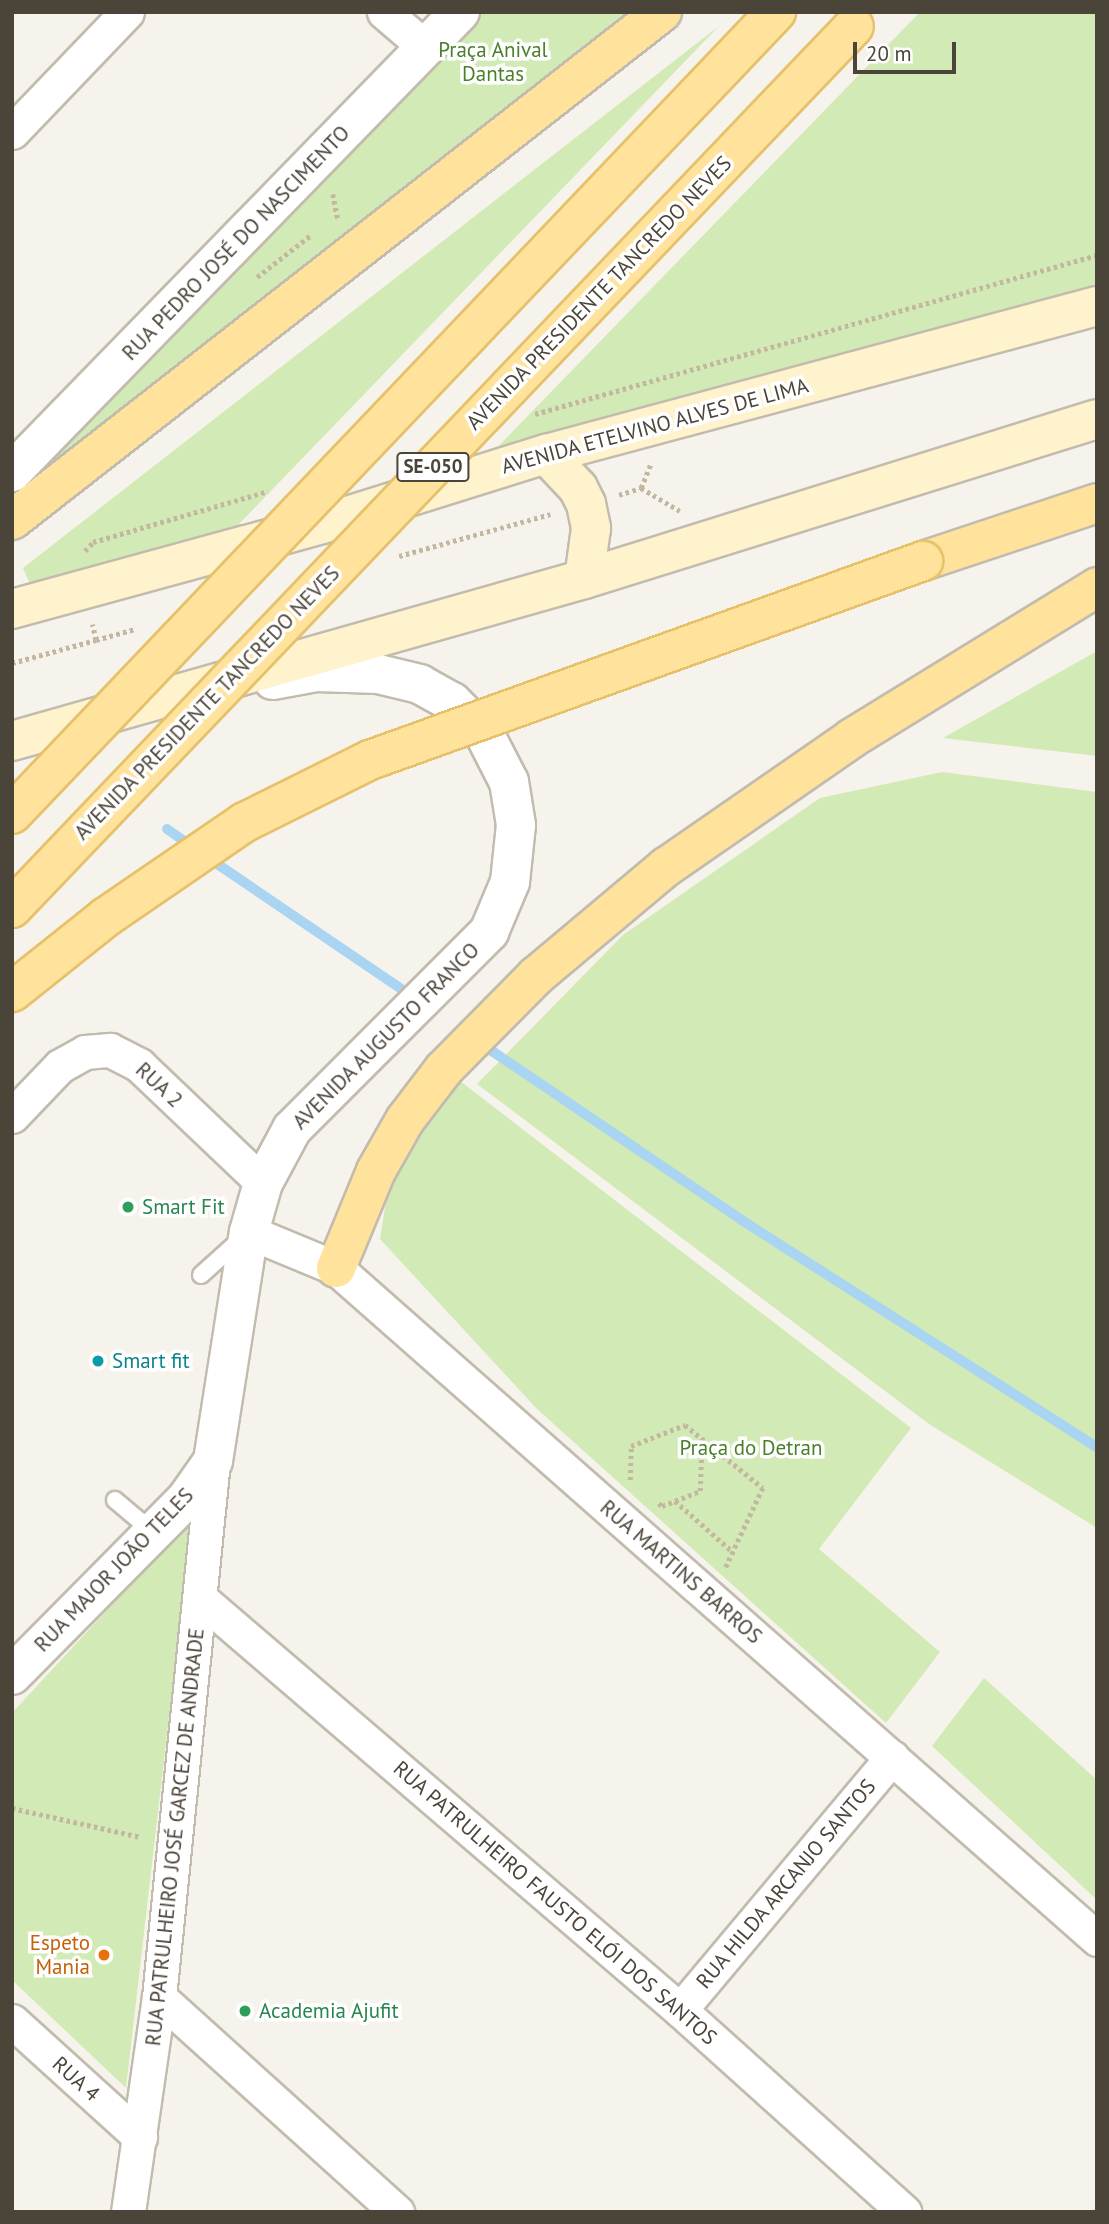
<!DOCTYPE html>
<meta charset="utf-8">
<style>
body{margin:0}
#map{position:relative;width:1109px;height:2224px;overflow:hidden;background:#f6f3ec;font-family:"PT Sans",sans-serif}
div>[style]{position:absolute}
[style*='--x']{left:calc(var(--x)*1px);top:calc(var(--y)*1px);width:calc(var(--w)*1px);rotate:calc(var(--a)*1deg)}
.green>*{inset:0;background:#d2eab5}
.stream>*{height:10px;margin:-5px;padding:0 5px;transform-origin:5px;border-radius:5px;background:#a9d4f2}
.path>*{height:4.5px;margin-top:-2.25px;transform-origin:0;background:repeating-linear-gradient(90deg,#c4b79f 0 3.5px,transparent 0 7px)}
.roads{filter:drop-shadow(2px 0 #c2bbae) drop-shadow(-2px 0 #c2bbae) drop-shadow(0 2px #c2bbae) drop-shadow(0 -2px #c2bbae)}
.service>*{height:16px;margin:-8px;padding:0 8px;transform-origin:8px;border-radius:8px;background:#fff}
.minor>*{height:33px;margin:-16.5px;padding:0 16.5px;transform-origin:16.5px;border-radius:16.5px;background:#fff}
.tertiary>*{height:38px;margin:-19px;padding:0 19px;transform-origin:19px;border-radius:19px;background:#fff}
.secondary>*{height:38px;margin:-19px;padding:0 19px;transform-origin:19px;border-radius:19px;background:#fff3cd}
.primary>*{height:38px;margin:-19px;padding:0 19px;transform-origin:19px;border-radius:19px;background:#ffe39c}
.bridges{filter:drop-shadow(2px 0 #e6c16a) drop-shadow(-2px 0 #e6c16a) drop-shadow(0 2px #e6c16a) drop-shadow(0 -2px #e6c16a)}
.primary-bridge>*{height:38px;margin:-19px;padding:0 19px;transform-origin:19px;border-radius:19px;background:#ffe39c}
.dots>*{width:19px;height:19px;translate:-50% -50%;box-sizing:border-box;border:4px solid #fff;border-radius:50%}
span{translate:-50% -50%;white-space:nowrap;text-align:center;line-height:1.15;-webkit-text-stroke:7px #fff;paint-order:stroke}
.shield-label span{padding:2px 5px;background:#fff;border:2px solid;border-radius:5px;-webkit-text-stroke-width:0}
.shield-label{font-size:19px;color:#4b4439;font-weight:700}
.park-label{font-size:21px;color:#4a7f2a}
.street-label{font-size:21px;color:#4b4439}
.leisure-label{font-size:21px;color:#27864d}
.left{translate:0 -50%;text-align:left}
.culture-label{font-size:21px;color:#0d838f}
.food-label{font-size:21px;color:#c56008}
.right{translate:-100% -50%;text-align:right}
.frame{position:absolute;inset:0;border:14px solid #4b4439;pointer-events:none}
.scale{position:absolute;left:853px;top:42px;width:103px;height:32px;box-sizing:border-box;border:4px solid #4b4439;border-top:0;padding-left:9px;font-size:21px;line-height:24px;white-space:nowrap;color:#4b4439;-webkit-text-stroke:5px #fff;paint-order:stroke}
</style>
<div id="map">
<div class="green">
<i style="clip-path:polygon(472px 12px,636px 12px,12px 500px)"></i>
<i style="clip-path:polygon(920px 12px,1097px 12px,1097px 298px,484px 461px)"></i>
<i style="clip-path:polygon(719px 26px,212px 552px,33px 591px,23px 568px)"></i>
<i style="clip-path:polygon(1097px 651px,1097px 756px,943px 738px)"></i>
<i style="clip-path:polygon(942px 772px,1097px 792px,1097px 1528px,929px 1424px,477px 1084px,623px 935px,820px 798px)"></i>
<i style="clip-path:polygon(460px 1081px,911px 1428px,819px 1549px,940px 1652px,886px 1723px,537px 1409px,380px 1239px,388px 1188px,405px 1138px)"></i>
<i style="clip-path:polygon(192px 1518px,126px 2088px,12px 1980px,12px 1713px)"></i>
<i style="clip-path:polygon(984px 1678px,1097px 1780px,1097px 1900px,932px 1746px)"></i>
</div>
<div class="stream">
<i style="--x:167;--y:829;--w:33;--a:35"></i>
<i style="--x:207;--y:857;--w:237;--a:34.2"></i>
<i style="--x:492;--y:1051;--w:300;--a:34.1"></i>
<i style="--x:740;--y:1219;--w:424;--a:32.6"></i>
</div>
<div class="path">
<i style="--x:333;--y:194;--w:25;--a:79"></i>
<i style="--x:257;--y:277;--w:68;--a:-37.9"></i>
<i style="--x:535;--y:414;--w:584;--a:-15.8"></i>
<i style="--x:641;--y:488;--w:27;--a:-68"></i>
<i style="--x:619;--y:495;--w:23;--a:-18"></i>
<i style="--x:641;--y:488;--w:45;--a:30.5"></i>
<i style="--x:85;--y:551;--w:12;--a:-48"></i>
<i style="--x:93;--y:542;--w:182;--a:-16.2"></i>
<i style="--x:399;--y:556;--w:157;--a:-15.5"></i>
<i style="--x:96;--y:640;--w:41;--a:-15.8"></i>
<i style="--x:12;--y:663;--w:87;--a:-15.3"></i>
<i style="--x:96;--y:640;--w:16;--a:-104"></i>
<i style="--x:630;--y:1480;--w:34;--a:-88"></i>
<i style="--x:631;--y:1446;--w:58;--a:-21.3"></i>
<i style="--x:685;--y:1425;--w:100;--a:38.9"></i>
<i style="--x:763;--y:1488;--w:89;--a:115.1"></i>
<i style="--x:675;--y:1501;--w:77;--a:41.3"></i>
<i style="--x:659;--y:1503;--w:4;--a:45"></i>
<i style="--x:662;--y:1506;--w:41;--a:-21.5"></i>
<i style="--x:700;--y:1491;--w:52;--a:-87.8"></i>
<i style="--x:12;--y:1808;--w:132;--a:12.7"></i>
</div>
<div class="roads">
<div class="service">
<i style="--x:201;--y:1275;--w:55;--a:-42.1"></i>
<i style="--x:115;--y:1500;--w:50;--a:40.1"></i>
</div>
<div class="minor">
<i style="--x:384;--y:12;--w:55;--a:40.6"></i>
<i style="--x:12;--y:132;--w:166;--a:-46.2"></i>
<i style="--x:12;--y:1116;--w:69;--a:-46.2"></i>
<i style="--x:60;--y:1066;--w:29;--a:-29"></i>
<i style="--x:85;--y:1052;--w:25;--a:-5"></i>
<i style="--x:110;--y:1050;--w:33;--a:27"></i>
<i style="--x:139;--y:1065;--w:171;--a:43.6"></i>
<i style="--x:249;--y:1232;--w:94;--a:22.5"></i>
<i style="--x:336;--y:1268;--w:1015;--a:41.4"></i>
<i style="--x:201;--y:1599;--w:631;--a:40.63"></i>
<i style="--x:680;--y:2010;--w:302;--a:42"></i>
<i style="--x:159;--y:1997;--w:321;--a:42.1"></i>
<i style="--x:680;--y:2010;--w:330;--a:-50"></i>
<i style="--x:12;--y:2021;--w:173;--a:42.2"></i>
<i style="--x:128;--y:2212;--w:217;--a:-81.8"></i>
<i style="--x:159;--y:1997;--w:539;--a:-84.25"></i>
</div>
<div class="tertiary">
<i style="--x:12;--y:472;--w:642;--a:-45.76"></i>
<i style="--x:12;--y:1675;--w:249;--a:-45.3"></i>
<i style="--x:187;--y:1498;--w:45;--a:-54.9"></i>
<i style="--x:213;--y:1461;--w:232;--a:-81.1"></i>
<i style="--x:249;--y:1232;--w:51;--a:-74.1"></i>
<i style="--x:263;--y:1183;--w:61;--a:-61.8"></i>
<i style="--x:292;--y:1129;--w:279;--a:-45"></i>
<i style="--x:489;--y:932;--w:54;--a:-67.2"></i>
<i style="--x:510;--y:882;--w:57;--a:-84"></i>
<i style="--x:516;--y:825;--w:44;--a:-99.2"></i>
<i style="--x:509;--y:782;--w:53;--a:-117.1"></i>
<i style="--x:485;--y:735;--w:47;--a:-135"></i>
<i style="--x:452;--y:702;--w:37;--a:-151"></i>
<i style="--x:420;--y:684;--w:43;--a:-166.6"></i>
<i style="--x:378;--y:674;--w:62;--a:-178.2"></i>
<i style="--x:316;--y:672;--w:44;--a:169.5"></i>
</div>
<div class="secondary">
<i style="--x:546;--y:454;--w:47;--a:46.7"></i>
<i style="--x:578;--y:488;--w:18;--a:63"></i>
<i style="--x:586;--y:504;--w:25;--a:78"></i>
<i style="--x:591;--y:528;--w:51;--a:97.8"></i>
<i style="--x:12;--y:609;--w:321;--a:-15.3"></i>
<i style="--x:322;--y:524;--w:235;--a:-17.4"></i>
<i style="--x:546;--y:454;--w:571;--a:-15.03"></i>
<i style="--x:12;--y:741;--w:594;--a:-15.81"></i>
<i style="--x:584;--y:579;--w:537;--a:-17.32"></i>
</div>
<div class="primary">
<i style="--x:12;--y:520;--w:825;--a:-38.01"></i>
<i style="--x:923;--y:561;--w:183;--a:-18.4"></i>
<i style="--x:336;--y:1268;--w:105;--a:-67.6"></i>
<i style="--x:376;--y:1171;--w:59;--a:-60.4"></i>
<i style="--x:405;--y:1120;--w:64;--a:-52.6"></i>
<i style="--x:444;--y:1069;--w:131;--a:-45.3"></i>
<i style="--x:536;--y:976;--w:170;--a:-40"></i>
<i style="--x:666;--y:867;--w:226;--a:-34.7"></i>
<i style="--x:852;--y:738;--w:288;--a:-31.6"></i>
</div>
</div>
<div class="bridges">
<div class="primary-bridge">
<i style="--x:12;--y:814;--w:1108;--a:-46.39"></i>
<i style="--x:12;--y:908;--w:1219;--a:-46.33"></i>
<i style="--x:12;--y:992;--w:120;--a:-38.6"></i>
<i style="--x:106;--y:917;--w:168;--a:-34.4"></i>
<i style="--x:245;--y:822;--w:140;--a:-26.4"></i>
<i style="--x:370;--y:760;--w:588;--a:-19.79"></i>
</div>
</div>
<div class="dots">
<i style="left:128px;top:1207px;background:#2e9e5b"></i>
<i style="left:98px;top:1361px;background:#0f9aa8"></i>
<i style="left:104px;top:1955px;background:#e8710a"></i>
<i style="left:245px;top:2011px;background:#2e9e5b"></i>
</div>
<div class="shield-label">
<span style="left:433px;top:467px">SE-050</span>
</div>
<div class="park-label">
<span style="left:493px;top:62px">Praça Anival<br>Dantas</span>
<span style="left:751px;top:1448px">Praça do Detran</span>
</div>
<div class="street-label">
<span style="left:236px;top:243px;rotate:-46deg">RUA PEDRO JOSÉ DO NASCIMENTO</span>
<span style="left:599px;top:293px;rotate:-46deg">AVENIDA PRESIDENTE TANCREDO NEVES</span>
<span style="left:655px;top:426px;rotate:-15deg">AVENIDA ETELVINO ALVES DE LIMA</span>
<span style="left:207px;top:703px;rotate:-46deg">AVENIDA PRESIDENTE TANCREDO NEVES</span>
<span style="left:386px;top:1036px;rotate:-45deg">AVENIDA AUGUSTO FRANCO</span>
<span style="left:159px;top:1085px;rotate:43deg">RUA 2</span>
<span style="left:114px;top:1570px;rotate:-46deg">RUA MAJOR JOÃO TELES</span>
<span style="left:681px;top:1572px;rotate:41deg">RUA MARTINS BARROS</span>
<span style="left:175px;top:1837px;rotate:-84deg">RUA PATRULHEIRO JOSÉ GARCEZ DE ANDRADE</span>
<span style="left:786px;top:1884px;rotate:-50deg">RUA HILDA ARCANJO SANTOS</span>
<span style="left:555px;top:1903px;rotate:41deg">RUA PATRULHEIRO FAUSTO ELÓI DOS SANTOS</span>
<span style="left:76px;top:2079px;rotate:42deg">RUA 4</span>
</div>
<div class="leisure-label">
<span class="left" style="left:142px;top:1207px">Smart Fit</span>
<span class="left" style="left:259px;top:2011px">Academia Ajufit</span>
</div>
<div class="culture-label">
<span class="left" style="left:112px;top:1361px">Smart fit</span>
</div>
<div class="food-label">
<span class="right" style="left:90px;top:1955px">Espeto<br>Mania</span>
</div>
<div class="frame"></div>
<div class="scale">20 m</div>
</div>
